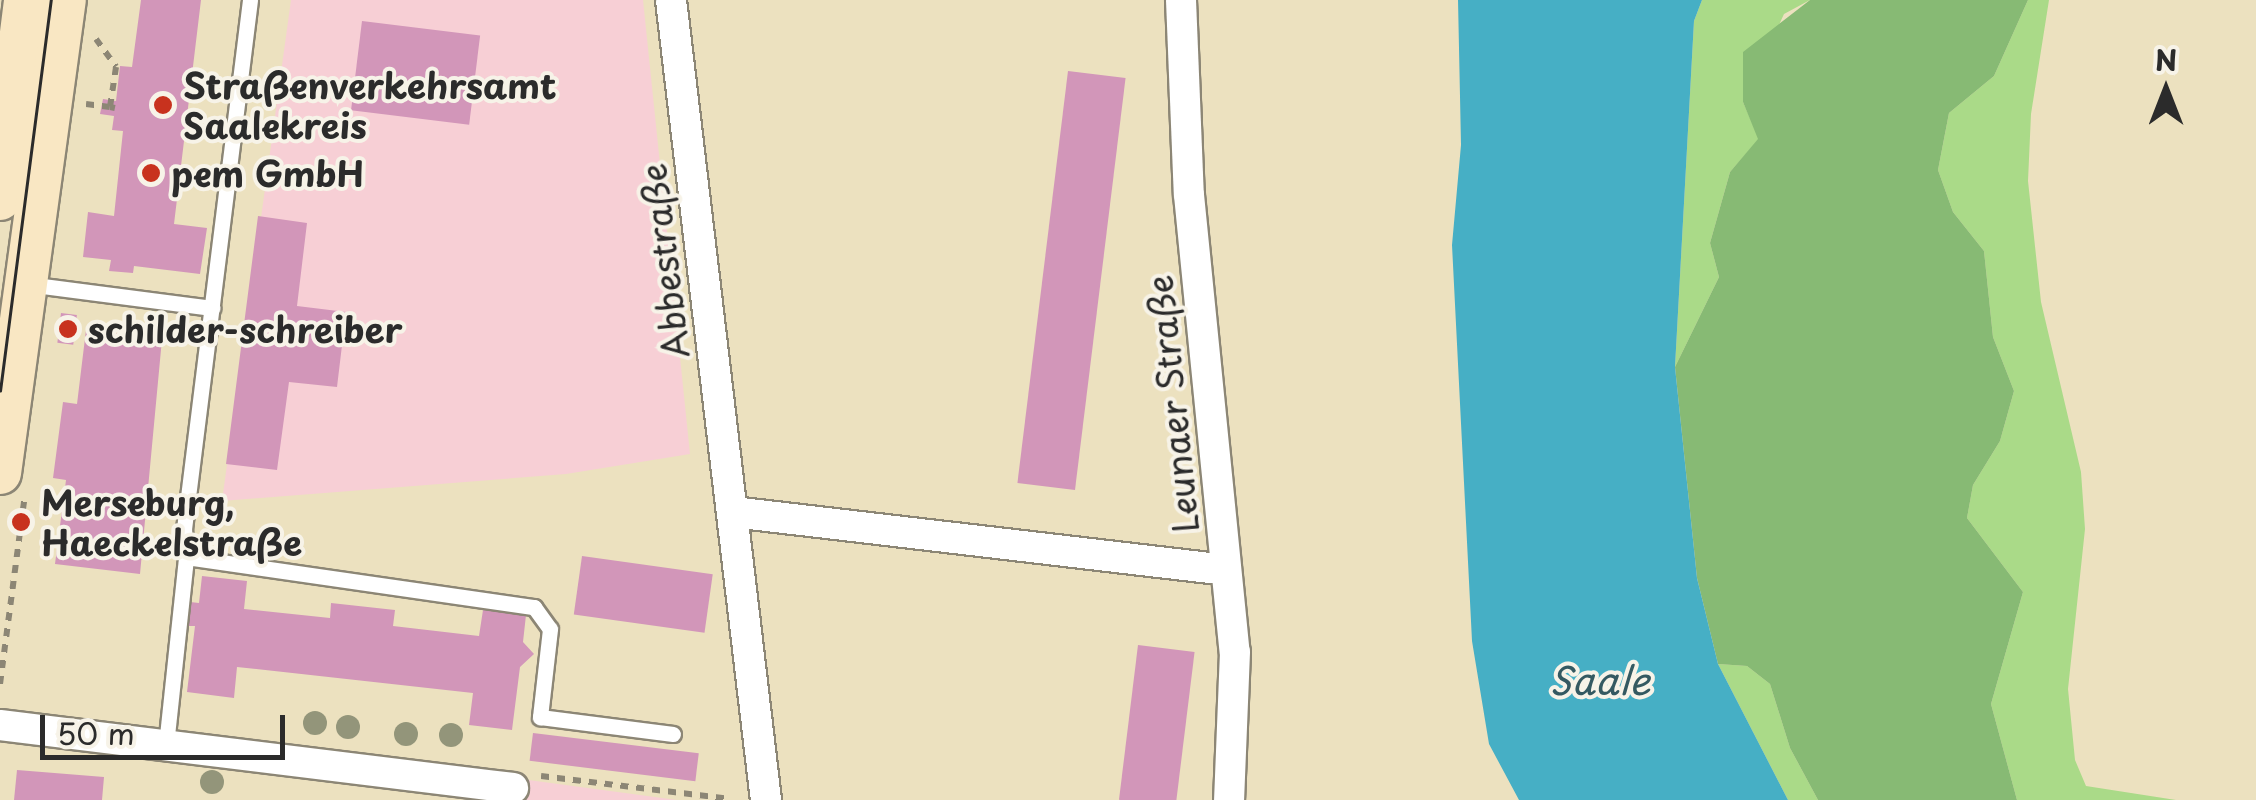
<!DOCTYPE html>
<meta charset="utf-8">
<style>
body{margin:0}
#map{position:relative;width:2256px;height:800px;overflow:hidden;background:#ece1bf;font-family:"Playpen Sans",sans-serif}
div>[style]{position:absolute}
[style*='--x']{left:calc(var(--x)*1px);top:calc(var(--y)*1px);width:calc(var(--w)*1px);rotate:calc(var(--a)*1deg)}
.built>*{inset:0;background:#f7cfd5}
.green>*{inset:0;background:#aada88}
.forest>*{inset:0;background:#87ba74}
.water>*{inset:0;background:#46afc5}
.building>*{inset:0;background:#d296b9;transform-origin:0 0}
.path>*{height:6px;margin-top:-3px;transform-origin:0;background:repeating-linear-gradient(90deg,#8c8675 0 8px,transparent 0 16px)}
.roads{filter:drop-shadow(2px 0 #8c8675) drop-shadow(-2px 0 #8c8675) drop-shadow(0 2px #8c8675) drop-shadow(0 -2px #8c8675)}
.service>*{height:15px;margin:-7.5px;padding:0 7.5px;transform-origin:7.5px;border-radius:7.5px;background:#fff}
.minor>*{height:30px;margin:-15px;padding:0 15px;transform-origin:15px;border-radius:15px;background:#fff}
.secondary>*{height:42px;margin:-21px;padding:0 21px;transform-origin:21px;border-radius:21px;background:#f9e7c3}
.tram>*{height:2.5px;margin:-1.25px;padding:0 1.25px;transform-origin:1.25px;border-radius:1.25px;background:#2b2b2b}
.trees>*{width:24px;height:24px;margin:-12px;border-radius:50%;background:#93957a}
.dots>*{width:28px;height:28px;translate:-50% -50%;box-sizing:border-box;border:5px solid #f7f3e8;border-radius:50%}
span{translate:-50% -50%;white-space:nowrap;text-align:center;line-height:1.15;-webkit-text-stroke:8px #f7f3e8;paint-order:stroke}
.poi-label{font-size:35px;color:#2b2b2b;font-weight:700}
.left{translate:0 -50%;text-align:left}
.street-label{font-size:35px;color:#2b2b2b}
.water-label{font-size:38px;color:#345961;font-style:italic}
.north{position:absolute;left:2116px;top:40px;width:100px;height:100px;-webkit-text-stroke:8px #f7f3e8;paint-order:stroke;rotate:0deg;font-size:28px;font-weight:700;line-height:40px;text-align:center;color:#2b2b2b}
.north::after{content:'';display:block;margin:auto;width:35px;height:45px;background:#2b2b2b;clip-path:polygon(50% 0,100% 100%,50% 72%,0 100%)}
.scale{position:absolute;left:40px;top:715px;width:245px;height:45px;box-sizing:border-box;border:5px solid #2b2b2b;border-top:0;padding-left:12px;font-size:30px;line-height:35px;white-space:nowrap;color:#2b2b2b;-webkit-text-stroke:8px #f7f3e8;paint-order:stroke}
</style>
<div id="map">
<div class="built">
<i style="clip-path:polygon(291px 0,643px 0,690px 454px,566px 474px,222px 501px)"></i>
<i style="clip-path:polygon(521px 779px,677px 800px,519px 800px)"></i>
</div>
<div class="green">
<i style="clip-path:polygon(1702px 0,1810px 0,1784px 14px,1743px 102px,1759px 139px,1730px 172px,1710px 243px,1719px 277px,1675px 367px,1694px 21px)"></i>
<i style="clip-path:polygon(2028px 0,2049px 0,2031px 114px,2028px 181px,2041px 302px,2081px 472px,2085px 529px,2068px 689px,2075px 760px,2086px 786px,2176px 800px,2017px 800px,1991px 704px,2023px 592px,1967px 518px,1973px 485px,2000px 441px,2014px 391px,1993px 337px,1984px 251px,1953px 212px,1938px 170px,1949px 113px,1994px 76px)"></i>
<i style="clip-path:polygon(1718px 664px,1747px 666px,1770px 684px,1790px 748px,1818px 800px,1788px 800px)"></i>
</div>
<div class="forest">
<i style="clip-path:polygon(1810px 0,2028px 0,1994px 76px,1949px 113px,1938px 170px,1953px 212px,1984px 251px,1993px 337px,2014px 391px,2000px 441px,1973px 485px,1967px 518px,2023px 592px,1991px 704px,2017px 800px,1818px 800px,1790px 748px,1770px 684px,1747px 666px,1718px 664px,1697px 578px,1675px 367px,1719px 277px,1710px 243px,1730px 172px,1758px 139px,1743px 102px,1743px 52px)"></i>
</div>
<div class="water">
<i style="clip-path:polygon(1458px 0,1702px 0,1694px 21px,1675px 367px,1697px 578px,1718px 664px,1788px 800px,1519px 800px,1489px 744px,1472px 641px,1452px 245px,1461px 145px)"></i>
</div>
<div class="building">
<i style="clip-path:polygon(141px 0,201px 0,174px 224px,207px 228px,200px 274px,134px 266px,133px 273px,109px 271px,111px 260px,83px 257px,88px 212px,114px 216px,123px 131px,112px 130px,114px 116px,100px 114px,103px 99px,116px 101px,120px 66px,132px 67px)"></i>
<i style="left:362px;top:21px;width:119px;height:90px;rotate:7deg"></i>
<i style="left:1068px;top:71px;width:58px;height:415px;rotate:7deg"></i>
<i style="clip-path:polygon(258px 216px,307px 223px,297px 306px,346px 312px,337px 387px,289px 382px,277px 470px,226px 464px)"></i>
<i style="left:61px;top:313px;width:16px;height:30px;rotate:7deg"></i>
<i style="clip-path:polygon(86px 330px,162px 339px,140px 574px,55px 564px,66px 480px,53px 478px,63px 402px,77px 404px)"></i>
<i style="left:582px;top:556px;width:132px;height:59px;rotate:8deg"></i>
<i style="clip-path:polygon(202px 576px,247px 581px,244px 609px,330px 618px,331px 603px,395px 610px,393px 626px,479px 636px,483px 610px,526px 615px,523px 642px,534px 654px,520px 667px,512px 730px,469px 725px,473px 693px,237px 667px,234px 698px,187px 692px,195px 626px,187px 626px,190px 602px,199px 603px)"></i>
<i style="left:1138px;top:645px;width:57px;height:156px;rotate:7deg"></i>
<i style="left:533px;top:733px;width:167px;height:28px;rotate:7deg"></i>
<i style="clip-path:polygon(17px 770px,104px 777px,102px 800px,14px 800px)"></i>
</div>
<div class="path">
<i style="--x:96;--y:39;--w:34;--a:54"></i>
<i style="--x:116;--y:67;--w:40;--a:98.5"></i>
<i style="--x:110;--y:107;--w:5;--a:11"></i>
<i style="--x:86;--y:104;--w:24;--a:7"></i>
<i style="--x:0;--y:684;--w:185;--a:-82.5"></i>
<i style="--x:541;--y:776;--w:191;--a:6.9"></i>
</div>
<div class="roads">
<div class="service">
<i style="--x:27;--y:284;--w:187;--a:7.4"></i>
<i style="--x:186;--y:557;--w:28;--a:-94"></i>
<i style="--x:184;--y:529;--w:533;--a:-82.89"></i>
<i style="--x:166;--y:745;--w:189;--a:-83.9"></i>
<i style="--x:186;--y:557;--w:352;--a:8.2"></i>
<i style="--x:534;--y:607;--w:27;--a:54"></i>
<i style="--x:550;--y:629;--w:89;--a:96.5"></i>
<i style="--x:540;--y:717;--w:134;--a:7.3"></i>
</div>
<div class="minor">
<i style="--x:671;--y:0;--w:806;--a:83.23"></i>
<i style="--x:1181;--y:0;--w:195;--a:87.7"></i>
<i style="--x:1189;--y:195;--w:459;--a:84.3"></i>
<i style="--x:1235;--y:652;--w:148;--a:92.3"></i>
<i style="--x:733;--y:512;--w:496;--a:6.7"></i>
<i style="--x:0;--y:725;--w:517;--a:7"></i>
</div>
<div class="secondary">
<i style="--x:0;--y:199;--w:201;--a:-82.8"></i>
<i style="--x:0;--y:473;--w:477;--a:-82.2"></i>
</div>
</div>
<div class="tram">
<i style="--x:0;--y:391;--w:394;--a:-82.6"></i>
</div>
<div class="trees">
<i style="left:315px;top:723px"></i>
<i style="left:348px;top:727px"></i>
<i style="left:406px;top:734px"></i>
<i style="left:451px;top:735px"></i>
<i style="left:212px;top:782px"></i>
</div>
<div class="dots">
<i style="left:163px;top:105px;background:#c8321e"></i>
<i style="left:151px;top:173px;background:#c8321e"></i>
<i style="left:68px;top:329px;background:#c8321e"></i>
<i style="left:21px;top:522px;background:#c8321e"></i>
</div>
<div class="poi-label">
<span class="left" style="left:183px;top:105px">Straßenverkehrsamt<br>Saalekreis</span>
<span class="left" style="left:171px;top:173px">pem GmbH</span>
<span class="left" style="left:88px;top:329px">schilder-schreiber</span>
<span class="left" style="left:41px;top:522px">Merseburg,<br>Haeckelstraße</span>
</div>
<div class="street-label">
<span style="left:664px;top:261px;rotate:-97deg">Abbestraße</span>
<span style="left:1172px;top:404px;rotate:-96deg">Leunaer Straße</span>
</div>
<div class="water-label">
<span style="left:1600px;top:680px">Saale</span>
</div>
<div class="north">N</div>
<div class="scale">50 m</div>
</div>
